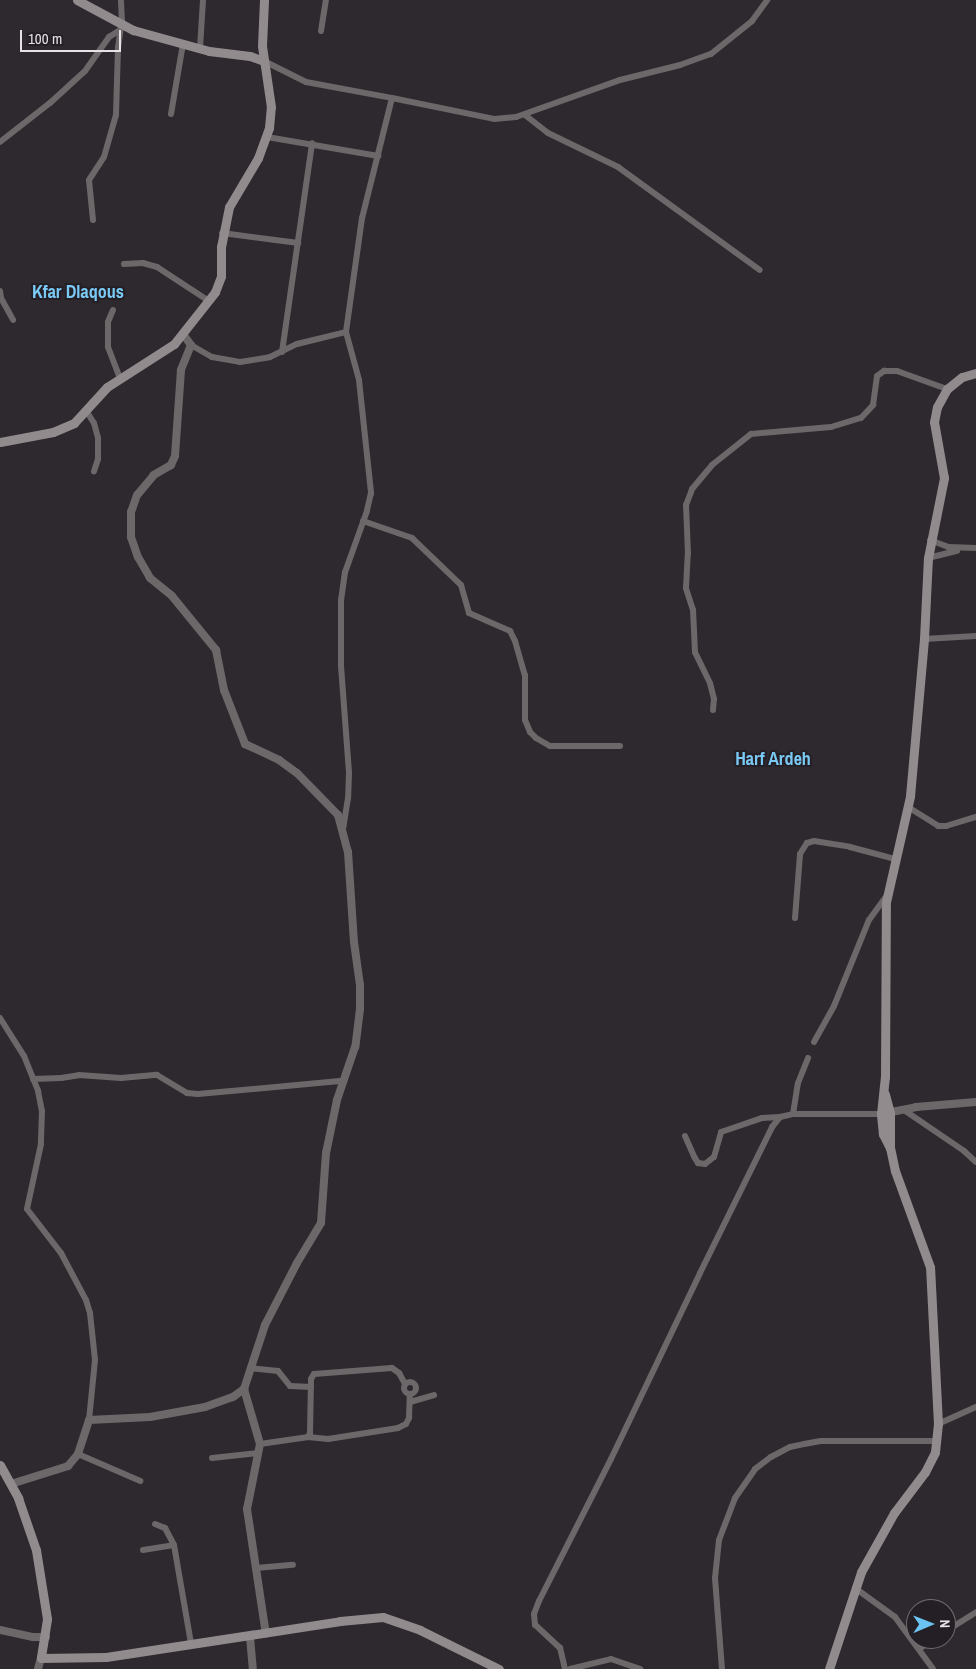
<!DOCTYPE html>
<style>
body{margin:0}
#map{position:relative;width:976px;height:1669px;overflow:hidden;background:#2e292e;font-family:"Archivo Narrow",sans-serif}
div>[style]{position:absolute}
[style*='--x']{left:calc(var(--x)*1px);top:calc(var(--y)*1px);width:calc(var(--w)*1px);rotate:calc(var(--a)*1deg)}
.minor>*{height:6px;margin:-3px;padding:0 3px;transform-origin:3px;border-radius:3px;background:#6c686a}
.minor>.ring{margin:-3px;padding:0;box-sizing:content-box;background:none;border:6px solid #6c686a;border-radius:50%}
.tertiary>*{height:8px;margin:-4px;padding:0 4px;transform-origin:4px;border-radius:4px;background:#6c686a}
.secondary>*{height:9px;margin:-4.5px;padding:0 4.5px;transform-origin:4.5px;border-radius:4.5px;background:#918b8e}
span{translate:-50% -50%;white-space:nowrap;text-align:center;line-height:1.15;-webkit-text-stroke:4px #241f24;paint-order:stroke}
.quarter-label{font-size:18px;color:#7ac9f5;font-weight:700}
.north{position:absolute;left:906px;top:1599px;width:50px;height:50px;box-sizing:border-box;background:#241f24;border:1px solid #726d72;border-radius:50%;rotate:89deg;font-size:14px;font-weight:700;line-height:20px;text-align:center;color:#e6e2e6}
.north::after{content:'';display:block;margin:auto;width:18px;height:22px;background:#6bc3f2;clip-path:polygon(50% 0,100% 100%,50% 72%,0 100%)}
.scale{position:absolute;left:20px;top:30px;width:101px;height:22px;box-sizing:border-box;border:2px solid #e6e2e6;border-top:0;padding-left:6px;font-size:15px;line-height:18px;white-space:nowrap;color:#e6e2e6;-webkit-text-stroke:4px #241f24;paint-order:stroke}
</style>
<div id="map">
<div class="minor">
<i style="--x:321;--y:31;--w:31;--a:-81"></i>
<i style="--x:200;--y:48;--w:48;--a:-86.4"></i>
<i style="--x:264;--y:61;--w:47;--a:26.6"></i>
<i style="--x:306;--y:82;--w:87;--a:10.5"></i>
<i style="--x:392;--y:98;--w:124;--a:104"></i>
<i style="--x:362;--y:218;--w:115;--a:98"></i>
<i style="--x:346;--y:332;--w:50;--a:74.8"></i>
<i style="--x:359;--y:380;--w:114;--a:83.9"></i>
<i style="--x:371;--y:493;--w:18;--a:103"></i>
<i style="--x:367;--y:511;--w:65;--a:109.8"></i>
<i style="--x:345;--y:572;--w:28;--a:98"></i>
<i style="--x:341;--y:600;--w:66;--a:90"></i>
<i style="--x:341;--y:666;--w:107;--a:85.7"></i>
<i style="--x:349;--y:773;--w:25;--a:92"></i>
<i style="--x:348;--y:798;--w:30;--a:99"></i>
<i style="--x:392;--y:98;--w:104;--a:11.6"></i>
<i style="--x:494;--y:119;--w:22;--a:-5"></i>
<i style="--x:516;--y:117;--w:110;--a:-19.6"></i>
<i style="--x:620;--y:80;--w:62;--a:-14"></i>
<i style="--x:680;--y:65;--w:33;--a:-20"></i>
<i style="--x:711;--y:54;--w:53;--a:-38.8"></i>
<i style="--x:752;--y:21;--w:26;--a:-54"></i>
<i style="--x:171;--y:114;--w:71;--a:-80.3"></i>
<i style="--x:525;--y:115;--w:29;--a:38"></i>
<i style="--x:548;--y:133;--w:78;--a:25.9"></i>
<i style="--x:618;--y:167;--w:175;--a:36"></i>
<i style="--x:267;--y:137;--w:113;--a:9.7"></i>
<i style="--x:0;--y:142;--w:63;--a:-38"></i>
<i style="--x:50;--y:103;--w:47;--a:-42.4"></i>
<i style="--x:85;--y:71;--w:42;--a:-54.8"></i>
<i style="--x:109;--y:37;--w:13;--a:-32"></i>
<i style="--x:93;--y:220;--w:40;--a:-95.7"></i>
<i style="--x:89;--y:180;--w:27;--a:-57"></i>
<i style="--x:104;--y:157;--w:44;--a:-74.1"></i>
<i style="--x:116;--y:115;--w:67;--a:-88.3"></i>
<i style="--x:118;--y:48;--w:27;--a:-82"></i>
<i style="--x:122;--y:21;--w:21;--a:-93"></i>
<i style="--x:222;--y:233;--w:77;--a:7.5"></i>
<i style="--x:124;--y:264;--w:19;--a:-3"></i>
<i style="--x:143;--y:263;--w:15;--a:16"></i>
<i style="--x:157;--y:267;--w:62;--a:33.2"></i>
<i style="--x:0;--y:291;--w:7;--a:82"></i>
<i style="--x:1;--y:298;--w:25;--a:61"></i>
<i style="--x:113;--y:310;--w:13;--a:113"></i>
<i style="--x:108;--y:322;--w:25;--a:90"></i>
<i style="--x:108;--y:347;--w:33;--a:69"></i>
<i style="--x:191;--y:345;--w:24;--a:30"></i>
<i style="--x:212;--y:357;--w:28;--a:10"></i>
<i style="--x:240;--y:362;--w:30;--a:-9"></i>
<i style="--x:270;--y:357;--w:30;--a:-26"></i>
<i style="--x:297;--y:344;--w:50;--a:-13.8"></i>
<i style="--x:282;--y:352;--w:211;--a:-81.8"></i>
<i style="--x:87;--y:412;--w:13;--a:58"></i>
<i style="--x:94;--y:423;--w:16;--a:75"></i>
<i style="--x:98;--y:438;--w:21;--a:90"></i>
<i style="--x:98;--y:459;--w:13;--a:108"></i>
<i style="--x:363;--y:521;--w:52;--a:19.1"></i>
<i style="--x:412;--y:538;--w:68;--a:43.8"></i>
<i style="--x:461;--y:585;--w:29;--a:74"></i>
<i style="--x:469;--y:613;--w:45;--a:23.7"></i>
<i style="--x:510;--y:631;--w:11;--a:63"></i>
<i style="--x:515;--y:641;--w:35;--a:74"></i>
<i style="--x:525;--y:675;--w:45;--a:90"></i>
<i style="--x:525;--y:720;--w:13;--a:67"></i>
<i style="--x:530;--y:732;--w:8;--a:45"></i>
<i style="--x:536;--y:738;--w:16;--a:30"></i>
<i style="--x:550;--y:746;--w:70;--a:0"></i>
<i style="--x:930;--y:540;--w:19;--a:21"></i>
<i style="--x:948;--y:547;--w:28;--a:2"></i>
<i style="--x:928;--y:558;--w:30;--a:-14"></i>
<i style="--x:924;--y:639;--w:52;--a:-3.3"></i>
<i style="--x:713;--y:710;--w:11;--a:-85"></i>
<i style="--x:714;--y:699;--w:16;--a:-104"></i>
<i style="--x:710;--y:683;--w:34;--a:-116"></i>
<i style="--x:695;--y:652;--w:42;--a:-92.7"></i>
<i style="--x:693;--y:610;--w:23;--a:-108"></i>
<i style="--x:686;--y:588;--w:34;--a:-87"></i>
<i style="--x:688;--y:554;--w:49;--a:-92.3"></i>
<i style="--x:686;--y:505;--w:17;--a:-69"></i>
<i style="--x:692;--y:489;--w:31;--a:-50"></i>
<i style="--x:712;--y:465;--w:50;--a:-38.5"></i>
<i style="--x:751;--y:434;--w:80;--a:-5"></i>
<i style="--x:831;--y:427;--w:31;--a:-17"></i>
<i style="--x:861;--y:418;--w:18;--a:-47"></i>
<i style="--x:873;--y:405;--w:29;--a:-82"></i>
<i style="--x:877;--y:376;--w:9;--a:-36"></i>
<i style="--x:884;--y:371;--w:13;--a:0"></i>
<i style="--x:897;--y:371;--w:53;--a:19.8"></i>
<i style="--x:908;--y:807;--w:36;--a:32"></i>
<i style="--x:938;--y:826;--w:8;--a:0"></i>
<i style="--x:946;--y:826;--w:31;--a:-17"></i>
<i style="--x:795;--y:918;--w:64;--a:-85.5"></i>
<i style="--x:800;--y:854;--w:13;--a:-58"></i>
<i style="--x:807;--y:843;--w:7;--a:-16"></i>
<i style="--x:814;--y:841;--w:36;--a:9"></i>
<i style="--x:850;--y:847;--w:47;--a:14.9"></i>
<i style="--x:0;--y:1018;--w:45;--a:57.7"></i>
<i style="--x:24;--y:1056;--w:38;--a:68"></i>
<i style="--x:38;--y:1091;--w:20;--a:79"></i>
<i style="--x:42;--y:1111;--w:33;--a:92"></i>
<i style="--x:41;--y:1144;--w:66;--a:102.2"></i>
<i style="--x:27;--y:1209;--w:56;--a:52.3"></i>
<i style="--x:61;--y:1253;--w:53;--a:62"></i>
<i style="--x:86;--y:1300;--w:14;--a:73"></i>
<i style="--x:90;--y:1313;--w:47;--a:83.9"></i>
<i style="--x:95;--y:1360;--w:60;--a:95.7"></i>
<i style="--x:814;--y:1042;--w:41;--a:-60.9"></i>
<i style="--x:834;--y:1006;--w:93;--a:-67.9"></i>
<i style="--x:869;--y:920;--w:29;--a:-54"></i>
<i style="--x:33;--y:1079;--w:28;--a:-2"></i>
<i style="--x:61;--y:1078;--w:18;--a:-9"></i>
<i style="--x:79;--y:1075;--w:42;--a:4.1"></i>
<i style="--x:121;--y:1078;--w:36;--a:-5"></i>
<i style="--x:157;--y:1075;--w:35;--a:31"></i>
<i style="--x:187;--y:1093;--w:11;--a:5"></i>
<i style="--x:198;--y:1094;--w:145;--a:-5.2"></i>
<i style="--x:904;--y:1110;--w:73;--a:34.3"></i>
<i style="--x:964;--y:1151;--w:16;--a:43"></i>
<i style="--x:793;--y:1114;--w:31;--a:-81"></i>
<i style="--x:798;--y:1083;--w:27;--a:-68"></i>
<i style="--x:685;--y:1136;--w:24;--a:66"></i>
<i style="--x:695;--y:1158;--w:6;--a:59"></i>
<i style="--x:698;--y:1163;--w:7;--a:8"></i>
<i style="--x:705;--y:1164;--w:11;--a:-38"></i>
<i style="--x:714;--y:1157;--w:26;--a:-74"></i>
<i style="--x:721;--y:1132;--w:43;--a:-18.9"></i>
<i style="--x:762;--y:1118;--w:18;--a:-3"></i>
<i style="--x:250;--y:1368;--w:28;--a:6"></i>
<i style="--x:278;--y:1371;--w:19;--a:51"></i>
<i style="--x:290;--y:1386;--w:21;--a:3"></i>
<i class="ring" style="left:404px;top:1382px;width:6px;height:6px"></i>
<i style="--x:410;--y:1402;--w:25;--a:-16"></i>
<i style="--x:938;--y:1424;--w:42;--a:-24.1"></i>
<i style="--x:308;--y:1437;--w:4;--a:-63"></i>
<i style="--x:310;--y:1433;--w:54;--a:-88.9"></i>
<i style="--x:311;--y:1379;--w:6;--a:-59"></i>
<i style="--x:314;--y:1374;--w:78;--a:-4.4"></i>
<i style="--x:392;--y:1368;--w:9;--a:36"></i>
<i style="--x:399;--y:1373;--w:13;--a:61"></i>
<i style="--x:260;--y:1444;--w:49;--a:-8.3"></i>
<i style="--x:308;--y:1437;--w:20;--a:6"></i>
<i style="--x:328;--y:1439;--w:71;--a:-8.9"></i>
<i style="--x:398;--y:1428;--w:9;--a:-27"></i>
<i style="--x:406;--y:1424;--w:7;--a:-63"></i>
<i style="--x:409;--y:1418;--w:24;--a:-88"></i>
<i style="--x:78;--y:1454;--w:68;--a:23.5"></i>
<i style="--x:212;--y:1458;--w:47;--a:-6.1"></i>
<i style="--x:155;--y:1524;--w:11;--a:22"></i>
<i style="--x:165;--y:1528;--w:19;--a:62"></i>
<i style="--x:174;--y:1545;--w:99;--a:80.2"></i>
<i style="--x:143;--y:1550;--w:31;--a:-9"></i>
<i style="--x:256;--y:1568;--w:37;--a:-5"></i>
<i style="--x:855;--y:1588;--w:49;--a:35.9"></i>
<i style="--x:895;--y:1617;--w:64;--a:53.8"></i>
<i style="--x:946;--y:1631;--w:36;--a:-32"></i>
<i style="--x:919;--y:1649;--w:17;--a:-36"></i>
<i style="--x:565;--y:1669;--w:22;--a:-103"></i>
<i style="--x:560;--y:1648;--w:34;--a:-137"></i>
<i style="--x:535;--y:1625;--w:11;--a:-95"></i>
<i style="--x:534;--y:1614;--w:14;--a:-69"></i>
<i style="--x:539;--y:1601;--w:159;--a:-63.1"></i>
<i style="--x:611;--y:1459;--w:206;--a:-64.4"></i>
<i style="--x:700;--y:1273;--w:163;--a:-63.7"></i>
<i style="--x:772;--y:1127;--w:13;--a:-51"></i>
<i style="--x:780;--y:1117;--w:13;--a:-13"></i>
<i style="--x:793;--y:1114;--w:88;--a:0"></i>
<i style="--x:570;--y:1669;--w:42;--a:-13.7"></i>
<i style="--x:611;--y:1659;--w:31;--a:19"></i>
<i style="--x:722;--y:1669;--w:91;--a:-94.4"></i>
<i style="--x:715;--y:1578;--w:38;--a:-84"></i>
<i style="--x:719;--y:1540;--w:45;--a:-69.1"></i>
<i style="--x:735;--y:1498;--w:35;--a:-55"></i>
<i style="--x:755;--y:1469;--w:20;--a:-37"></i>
<i style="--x:771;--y:1457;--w:21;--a:-28"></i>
<i style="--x:790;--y:1447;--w:14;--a:-12"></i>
<i style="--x:804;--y:1444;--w:17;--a:-10"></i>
<i style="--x:821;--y:1441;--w:115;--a:0"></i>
</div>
<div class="tertiary">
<i style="--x:183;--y:334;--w:14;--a:54"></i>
<i style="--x:191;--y:345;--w:27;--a:112"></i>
<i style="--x:181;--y:370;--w:86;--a:94"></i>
<i style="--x:175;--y:456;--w:10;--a:114"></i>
<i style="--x:171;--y:465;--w:20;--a:150"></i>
<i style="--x:154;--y:475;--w:26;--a:130"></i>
<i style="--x:137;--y:495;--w:18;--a:109"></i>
<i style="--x:131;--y:512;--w:25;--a:90"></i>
<i style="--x:131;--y:537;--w:21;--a:71"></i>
<i style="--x:138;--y:557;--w:24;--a:60"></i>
<i style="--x:150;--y:578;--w:28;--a:39"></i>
<i style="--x:172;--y:596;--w:70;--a:50.8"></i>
<i style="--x:216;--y:650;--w:41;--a:78.7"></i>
<i style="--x:224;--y:690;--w:58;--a:68.7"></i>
<i style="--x:245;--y:744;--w:38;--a:25"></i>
<i style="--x:279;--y:760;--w:22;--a:36"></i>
<i style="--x:297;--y:773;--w:59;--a:45.7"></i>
<i style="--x:338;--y:815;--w:38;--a:75"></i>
<i style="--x:348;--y:852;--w:90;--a:86.2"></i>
<i style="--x:354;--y:942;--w:43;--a:82.1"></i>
<i style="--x:360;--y:985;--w:24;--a:90"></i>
<i style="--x:360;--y:1009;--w:38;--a:97"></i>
<i style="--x:355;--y:1047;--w:56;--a:108.8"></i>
<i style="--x:337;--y:1100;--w:54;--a:101.7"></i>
<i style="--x:326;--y:1153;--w:70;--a:94.1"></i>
<i style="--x:321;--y:1223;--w:47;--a:121"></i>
<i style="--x:297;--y:1263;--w:70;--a:117.3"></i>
<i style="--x:265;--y:1325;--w:67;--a:108.2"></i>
<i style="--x:244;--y:1389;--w:57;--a:73.8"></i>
<i style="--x:260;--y:1444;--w:66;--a:101.3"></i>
<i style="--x:247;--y:1509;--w:126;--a:81.4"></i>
<i style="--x:886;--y:1113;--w:31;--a:-11"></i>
<i style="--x:916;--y:1107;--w:60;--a:-4.8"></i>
<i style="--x:11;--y:1484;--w:60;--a:-17.5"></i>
<i style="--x:68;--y:1466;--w:16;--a:-50"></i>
<i style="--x:78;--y:1454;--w:36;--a:-72"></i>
<i style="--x:89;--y:1420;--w:61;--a:-2.8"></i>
<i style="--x:150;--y:1417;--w:56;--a:-10.3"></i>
<i style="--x:205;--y:1407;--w:30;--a:-20"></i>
<i style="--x:233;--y:1397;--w:14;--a:-36"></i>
<i style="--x:0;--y:1630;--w:34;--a:12"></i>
<i style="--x:33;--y:1637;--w:13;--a:0"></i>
<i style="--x:250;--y:1637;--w:32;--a:85"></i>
<i style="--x:38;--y:1669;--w:11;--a:-75"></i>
</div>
<div class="secondary">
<i style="--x:77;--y:0;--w:64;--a:28.2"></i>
<i style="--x:133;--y:30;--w:79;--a:15.4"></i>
<i style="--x:209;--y:51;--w:41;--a:7"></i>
<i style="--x:250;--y:56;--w:15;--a:20"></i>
<i style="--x:0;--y:442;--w:54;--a:-10.7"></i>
<i style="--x:53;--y:432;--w:23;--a:-23"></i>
<i style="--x:74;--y:423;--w:49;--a:-47.5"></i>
<i style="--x:107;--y:387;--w:80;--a:-32.7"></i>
<i style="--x:174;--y:344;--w:66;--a:-51.7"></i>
<i style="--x:215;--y:292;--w:17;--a:-69"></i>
<i style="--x:221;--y:276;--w:29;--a:-90"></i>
<i style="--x:221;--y:247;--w:41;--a:-78.7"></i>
<i style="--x:229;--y:207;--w:57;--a:-59.4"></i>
<i style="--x:258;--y:158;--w:32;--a:-70"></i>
<i style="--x:269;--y:128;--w:21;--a:-85"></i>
<i style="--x:271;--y:107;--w:62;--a:-98.4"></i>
<i style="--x:262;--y:46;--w:46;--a:-87.5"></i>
<i style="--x:890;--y:1148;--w:16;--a:-117"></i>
<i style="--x:883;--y:1134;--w:20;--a:-96"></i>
<i style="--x:881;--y:1114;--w:37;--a:-84"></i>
<i style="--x:885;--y:1077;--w:175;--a:-89.7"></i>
<i style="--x:886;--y:902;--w:109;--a:-77.2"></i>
<i style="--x:910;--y:796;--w:158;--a:-84.9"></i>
<i style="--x:924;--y:639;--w:81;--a:-87.2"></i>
<i style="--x:928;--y:558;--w:82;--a:-78.7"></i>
<i style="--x:944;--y:478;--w:57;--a:-100.1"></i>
<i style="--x:934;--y:422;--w:15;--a:-79"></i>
<i style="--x:937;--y:407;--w:21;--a:-61"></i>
<i style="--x:947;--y:389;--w:19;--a:-39"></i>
<i style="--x:962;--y:377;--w:15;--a:-16"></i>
<i style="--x:0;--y:1465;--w:38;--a:61"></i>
<i style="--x:18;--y:1498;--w:55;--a:70.9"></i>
<i style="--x:36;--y:1550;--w:70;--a:80.9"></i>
<i style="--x:47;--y:1619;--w:39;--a:99"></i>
<i style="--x:41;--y:1658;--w:65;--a:-0.9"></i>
<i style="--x:106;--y:1657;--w:237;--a:-8.7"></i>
<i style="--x:340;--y:1621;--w:43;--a:-5.3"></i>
<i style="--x:383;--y:1617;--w:39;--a:19"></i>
<i style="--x:420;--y:1630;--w:88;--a:26.3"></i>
<i style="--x:829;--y:1669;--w:102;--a:-71.7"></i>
<i style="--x:861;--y:1572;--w:68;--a:-60.8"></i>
<i style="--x:894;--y:1513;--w:51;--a:-52.9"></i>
<i style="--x:925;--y:1472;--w:22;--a:-63"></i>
<i style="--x:935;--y:1452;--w:28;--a:-84"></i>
<i style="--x:938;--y:1424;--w:157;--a:-92.9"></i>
<i style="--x:930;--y:1267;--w:102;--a:-110"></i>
<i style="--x:895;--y:1171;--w:24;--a:-102"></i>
<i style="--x:890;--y:1148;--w:35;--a:-90"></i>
<i style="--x:890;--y:1113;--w:20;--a:-105"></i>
</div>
<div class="quarter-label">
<span style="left:78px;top:292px">Kfar Dlaqous</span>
<span style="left:773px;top:759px">Harf Ardeh</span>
</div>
<div class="north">N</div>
<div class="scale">100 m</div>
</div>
